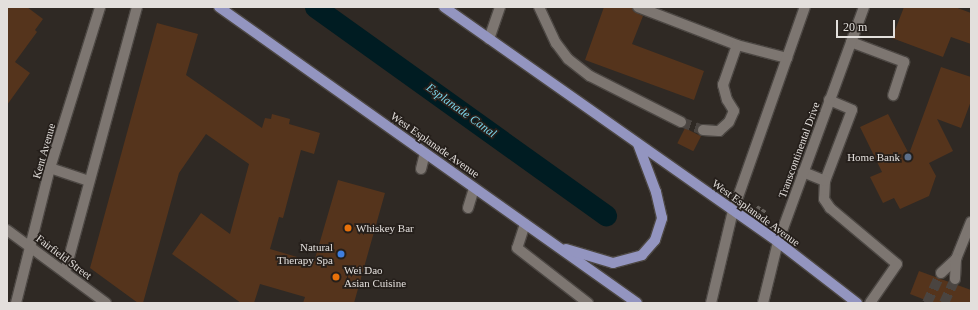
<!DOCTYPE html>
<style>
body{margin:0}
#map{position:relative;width:978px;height:310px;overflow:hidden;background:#2f2924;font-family:"Times New Roman",serif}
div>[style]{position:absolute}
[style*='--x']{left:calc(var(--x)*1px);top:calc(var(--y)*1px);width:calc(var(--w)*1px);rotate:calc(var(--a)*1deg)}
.canal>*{height:21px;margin:-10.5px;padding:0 10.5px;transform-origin:10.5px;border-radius:10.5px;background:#001c22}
.building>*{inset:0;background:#55341c;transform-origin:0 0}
.minor-tunnel>*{height:10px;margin-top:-5px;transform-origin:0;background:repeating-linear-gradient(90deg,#4a4440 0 10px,transparent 0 15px)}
.path>*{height:2.5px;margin-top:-1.25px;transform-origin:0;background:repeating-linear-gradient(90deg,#65605b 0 4px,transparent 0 6px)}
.roads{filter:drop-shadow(1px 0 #4c4743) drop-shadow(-1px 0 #4c4743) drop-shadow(0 1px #4c4743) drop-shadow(0 -1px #4c4743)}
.minor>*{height:10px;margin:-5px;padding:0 5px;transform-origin:5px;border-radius:5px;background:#7d7671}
.major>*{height:10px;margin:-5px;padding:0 5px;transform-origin:5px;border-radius:5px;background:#9395c0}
.dots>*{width:11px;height:11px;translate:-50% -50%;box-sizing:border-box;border:2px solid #251f1b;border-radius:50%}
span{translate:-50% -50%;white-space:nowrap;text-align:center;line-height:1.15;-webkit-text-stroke:3.5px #251f1b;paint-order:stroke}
.street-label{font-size:11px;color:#e3dfdc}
.poi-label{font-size:11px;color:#e3dfdc}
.right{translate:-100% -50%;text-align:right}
.left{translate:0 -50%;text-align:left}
.water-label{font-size:12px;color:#7cd5ea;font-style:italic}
.frame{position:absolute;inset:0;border:8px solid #e3dfdc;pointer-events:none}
.scale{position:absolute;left:836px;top:20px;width:59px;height:18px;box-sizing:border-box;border:2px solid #e3dfdc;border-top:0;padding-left:5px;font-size:12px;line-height:14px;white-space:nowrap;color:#e3dfdc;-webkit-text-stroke:3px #251f1b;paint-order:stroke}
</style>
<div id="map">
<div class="canal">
<i style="--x:315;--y:7;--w:358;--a:35.6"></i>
</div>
<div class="building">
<i style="clip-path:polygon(7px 7px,27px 7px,43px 19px,35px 30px,37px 32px,15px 62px,30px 73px,7px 105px)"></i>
<i style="clip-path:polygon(604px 7px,632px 7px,633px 11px,643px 16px,632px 44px,704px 71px,694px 100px,585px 60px)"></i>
<i style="clip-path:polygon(904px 7px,955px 7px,971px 13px,971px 44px,951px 37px,943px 57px,892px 38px)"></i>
<i style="clip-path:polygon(157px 23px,198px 34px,186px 75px,262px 128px,265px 118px,271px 119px,272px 114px,290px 119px,289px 124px,320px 133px,314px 154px,301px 150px,283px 218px,279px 217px,270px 249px,314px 262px,338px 180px,385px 193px,354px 303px,303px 303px,305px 297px,260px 284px,254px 303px,241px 303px,172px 254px,201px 213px,230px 234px,249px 164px,206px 134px,179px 173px,143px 303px,138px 303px,90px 268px)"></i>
<i style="clip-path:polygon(941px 67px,971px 77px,971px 101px,961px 128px,937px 119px,953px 151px,929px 163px,936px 176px,929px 196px,900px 209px,894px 198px,883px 203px,870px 177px,882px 172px,860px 127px,888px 114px,909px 154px)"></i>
<i style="left:685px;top:128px;width:18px;height:17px;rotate:27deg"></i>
<i style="clip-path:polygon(919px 271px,971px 290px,971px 303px,933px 303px,910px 294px)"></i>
</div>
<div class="minor-tunnel">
<i style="--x:681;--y:122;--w:23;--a:20"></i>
<i style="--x:927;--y:303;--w:33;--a:-65"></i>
<i style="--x:944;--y:303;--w:26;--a:-65"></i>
</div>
<div class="path">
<i style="--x:757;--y:206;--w:11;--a:34"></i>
</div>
<div class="roads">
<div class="minor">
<i style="--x:539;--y:7;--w:40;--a:65"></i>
<i style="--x:556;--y:43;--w:20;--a:53"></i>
<i style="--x:568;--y:59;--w:28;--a:38"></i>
<i style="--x:590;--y:76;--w:102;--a:26.8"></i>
<i style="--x:638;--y:7;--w:106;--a:21"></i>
<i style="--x:737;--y:45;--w:52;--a:14.6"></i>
<i style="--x:489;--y:39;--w:34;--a:-71"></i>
<i style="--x:851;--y:42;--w:57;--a:20.7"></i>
<i style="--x:904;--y:62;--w:35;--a:108"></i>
<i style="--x:829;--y:100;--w:25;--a:23"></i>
<i style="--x:852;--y:110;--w:76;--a:110.8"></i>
<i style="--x:825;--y:181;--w:18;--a:93"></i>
<i style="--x:824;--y:199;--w:11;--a:56"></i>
<i style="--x:830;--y:208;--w:87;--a:39.9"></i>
<i style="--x:897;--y:264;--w:47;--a:124.7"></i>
<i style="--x:703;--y:130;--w:16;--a:4"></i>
<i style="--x:719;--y:131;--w:13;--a:-42"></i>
<i style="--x:729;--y:122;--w:12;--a:-66"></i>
<i style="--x:734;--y:111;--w:13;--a:-122"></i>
<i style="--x:727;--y:100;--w:16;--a:-105"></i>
<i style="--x:723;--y:85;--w:42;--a:-70.7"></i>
<i style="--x:50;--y:168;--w:41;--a:18.4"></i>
<i style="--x:421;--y:169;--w:16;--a:-76"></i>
<i style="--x:803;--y:172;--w:24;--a:22"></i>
<i style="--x:468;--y:208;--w:21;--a:-73"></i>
<i style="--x:525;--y:224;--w:25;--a:108"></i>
<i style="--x:517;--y:248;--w:90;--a:37.8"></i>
<i style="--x:7;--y:230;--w:123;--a:36.4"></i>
<i style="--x:956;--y:259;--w:40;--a:-68"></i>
<i style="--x:65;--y:272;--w:275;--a:-74.8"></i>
<i style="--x:941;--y:273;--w:21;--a:-43"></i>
<i style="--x:956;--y:259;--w:20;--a:93"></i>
<i style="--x:16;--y:303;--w:139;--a:-75.9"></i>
<i style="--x:50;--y:168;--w:169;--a:-72.7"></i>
<i style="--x:711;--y:303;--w:95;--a:-76.6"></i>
<i style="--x:733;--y:211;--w:216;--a:-70.6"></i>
<i style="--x:763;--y:303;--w:63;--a:-76.2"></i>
<i style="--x:778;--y:242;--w:250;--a:-69.9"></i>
</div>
<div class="major">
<i style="--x:219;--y:7;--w:512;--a:35.3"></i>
<i style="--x:444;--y:7;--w:408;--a:35.1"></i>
<i style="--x:778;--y:242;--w:100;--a:37.7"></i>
<i style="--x:566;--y:249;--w:49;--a:16.6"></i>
<i style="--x:613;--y:263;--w:30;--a:-15"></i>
<i style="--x:642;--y:255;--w:20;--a:-49"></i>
<i style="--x:655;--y:240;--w:23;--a:-72"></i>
<i style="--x:662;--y:218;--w:27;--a:-103"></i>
<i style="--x:656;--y:192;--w:51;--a:-110.6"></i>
</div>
</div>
<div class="dots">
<i style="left:908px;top:157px;background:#5c6f8a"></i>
<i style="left:348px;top:228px;background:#e8710a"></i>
<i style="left:341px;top:254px;background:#3f7fe0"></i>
<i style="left:336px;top:277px;background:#e8710a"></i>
</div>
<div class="street-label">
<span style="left:435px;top:145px;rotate:35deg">West Esplanade Avenue</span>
<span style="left:799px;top:150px;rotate:-70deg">Transcontinental Drive</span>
<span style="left:44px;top:151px;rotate:-74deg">Kent Avenue</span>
<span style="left:756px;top:213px;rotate:36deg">West Esplanade Avenue</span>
<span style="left:64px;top:257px;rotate:37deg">Fairfield Street</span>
</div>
<div class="poi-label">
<span class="right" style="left:900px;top:157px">Home Bank</span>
<span class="left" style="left:356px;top:228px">Whiskey Bar</span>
<span class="right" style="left:333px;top:254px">Natural<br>Therapy Spa</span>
<span class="left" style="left:344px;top:277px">Wei Dao<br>Asian Cuisine</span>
</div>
<div class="water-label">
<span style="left:461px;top:111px;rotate:36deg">Esplanade Canal</span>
</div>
<div class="frame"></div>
<div class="scale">20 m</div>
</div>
